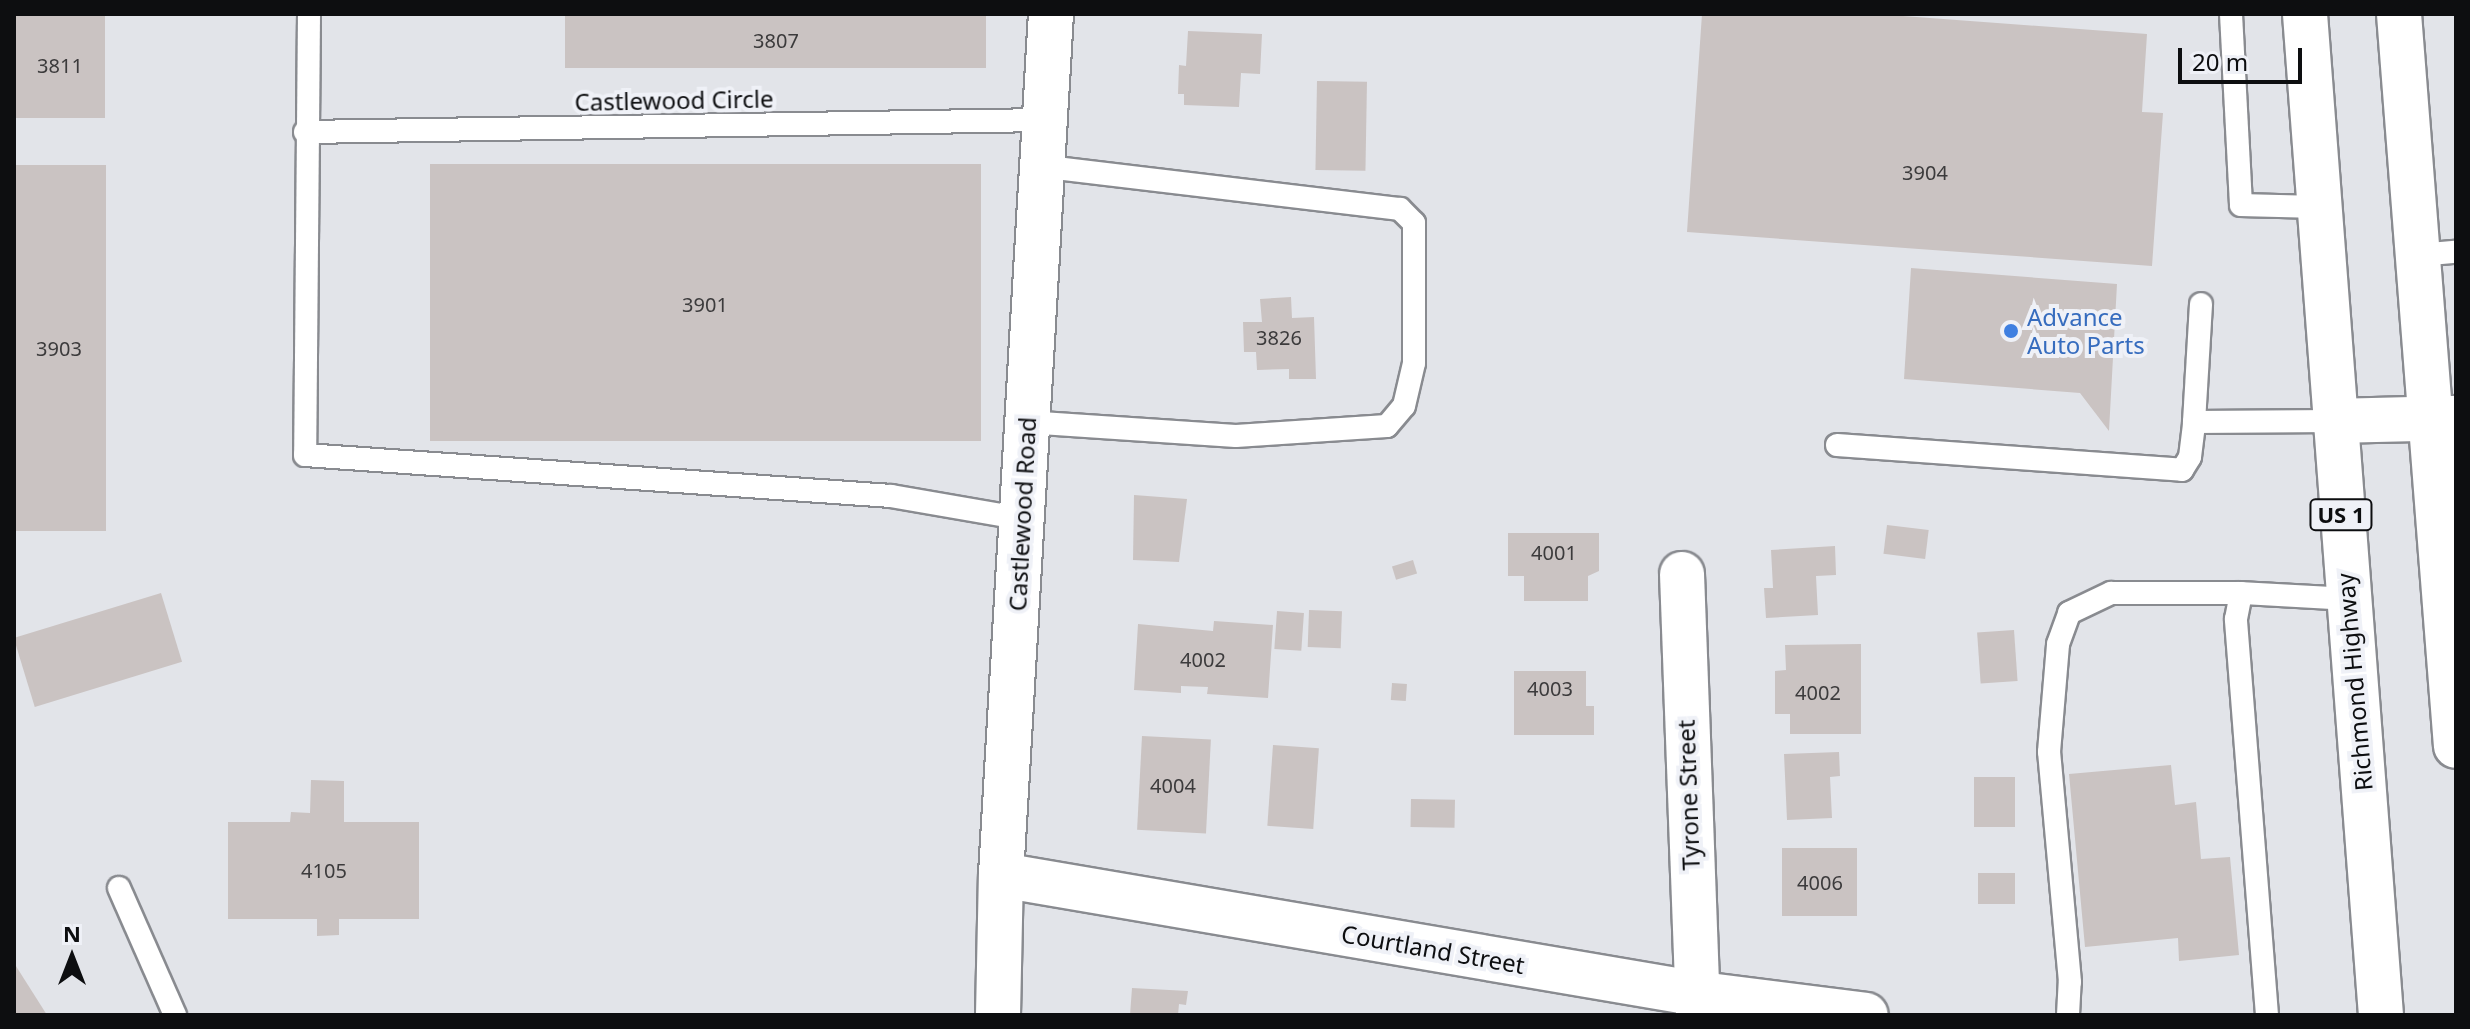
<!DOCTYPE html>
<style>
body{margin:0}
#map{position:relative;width:2470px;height:1029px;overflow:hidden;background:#e2e4e9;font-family:"Noto Sans",sans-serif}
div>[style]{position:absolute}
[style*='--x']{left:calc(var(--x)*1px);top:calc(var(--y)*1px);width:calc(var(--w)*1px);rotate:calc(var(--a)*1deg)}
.building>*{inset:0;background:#cac3c2;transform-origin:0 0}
.roads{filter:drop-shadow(2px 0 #898b90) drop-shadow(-2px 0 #898b90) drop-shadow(0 2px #898b90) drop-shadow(0 -2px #898b90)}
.service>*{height:22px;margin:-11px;padding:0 11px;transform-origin:11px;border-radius:11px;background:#fff}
.minor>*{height:44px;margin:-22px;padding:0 22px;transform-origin:22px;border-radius:22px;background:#fff}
.tertiary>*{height:44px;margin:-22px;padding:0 22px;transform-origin:22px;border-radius:22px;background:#fff}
.primary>*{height:44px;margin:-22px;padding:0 22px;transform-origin:22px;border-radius:22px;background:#fff}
.dots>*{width:22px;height:22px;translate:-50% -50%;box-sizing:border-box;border:4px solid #eff1f7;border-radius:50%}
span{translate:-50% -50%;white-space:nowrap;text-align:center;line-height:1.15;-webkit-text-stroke:8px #eff1f7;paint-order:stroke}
.number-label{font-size:20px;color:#3c3b3c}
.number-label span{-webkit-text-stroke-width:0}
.shield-label span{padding:2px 6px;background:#eff1f7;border:2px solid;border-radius:6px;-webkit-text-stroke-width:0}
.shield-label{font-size:22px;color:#0d0e10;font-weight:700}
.street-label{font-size:24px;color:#0d0e10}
.shop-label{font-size:24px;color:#366cbe}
.left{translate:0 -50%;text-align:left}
.frame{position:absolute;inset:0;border:16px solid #0d0e10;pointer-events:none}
.north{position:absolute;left:32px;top:917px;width:80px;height:80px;-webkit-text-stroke:6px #eff1f7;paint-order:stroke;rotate:0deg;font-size:22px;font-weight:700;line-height:32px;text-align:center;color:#0d0e10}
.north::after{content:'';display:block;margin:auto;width:28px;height:36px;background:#0d0e10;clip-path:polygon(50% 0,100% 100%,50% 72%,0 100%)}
.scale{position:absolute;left:2178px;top:48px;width:124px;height:36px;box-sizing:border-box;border:4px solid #0d0e10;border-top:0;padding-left:10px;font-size:24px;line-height:28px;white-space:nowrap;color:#0d0e10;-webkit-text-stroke:6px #eff1f7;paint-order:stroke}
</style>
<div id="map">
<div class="building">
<i style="left:14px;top:14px;width:91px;height:104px"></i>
<i style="left:565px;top:14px;width:421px;height:54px"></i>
<i style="clip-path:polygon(1702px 14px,1876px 14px,2147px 34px,2142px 112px,2163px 113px,2152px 266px,1687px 232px)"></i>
<i style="clip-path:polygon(1188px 31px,1262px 34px,1260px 74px,1241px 73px,1239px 107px,1184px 105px,1184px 94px,1178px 94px,1179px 65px,1186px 66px)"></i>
<i style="left:1317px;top:81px;width:50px;height:89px;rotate:1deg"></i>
<i style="left:430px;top:164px;width:551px;height:277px"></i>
<i style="left:14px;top:165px;width:92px;height:366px"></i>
<i style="clip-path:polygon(1911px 268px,2117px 284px,2109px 431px,2080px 393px,1904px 379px)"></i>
<i style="clip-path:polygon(1291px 297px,1292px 318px,1314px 317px,1316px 379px,1289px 379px,1289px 369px,1257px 370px,1256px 352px,1244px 352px,1243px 322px,1262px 322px,1260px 299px)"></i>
<i style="clip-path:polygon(1134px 495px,1187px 499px,1179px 562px,1133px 560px)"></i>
<i style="left:1887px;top:525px;width:42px;height:29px;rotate:7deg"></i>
<i style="clip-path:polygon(1508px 533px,1599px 533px,1599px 571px,1588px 576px,1588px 601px,1524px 601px,1524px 576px,1508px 576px)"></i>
<i style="clip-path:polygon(1835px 546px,1836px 575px,1816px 576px,1818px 615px,1766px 618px,1764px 588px,1773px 588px,1771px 550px)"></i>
<i style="left:1413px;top:560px;width:14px;height:22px;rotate:73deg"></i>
<i style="left:161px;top:593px;width:72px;height:154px;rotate:73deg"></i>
<i style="left:1309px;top:610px;width:33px;height:37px;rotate:2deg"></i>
<i style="left:1277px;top:611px;width:27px;height:38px;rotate:4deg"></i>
<i style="clip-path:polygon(1214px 621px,1273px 625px,1268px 698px,1207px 694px,1208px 687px,1181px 686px,1181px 693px,1134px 690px,1138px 624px,1213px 631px)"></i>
<i style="left:2014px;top:630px;width:51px;height:37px;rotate:86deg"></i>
<i style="clip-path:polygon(1861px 644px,1861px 734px,1790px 734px,1790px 714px,1775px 714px,1775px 671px,1786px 670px,1785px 645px)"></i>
<i style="clip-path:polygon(1514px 671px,1586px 671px,1586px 706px,1594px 706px,1594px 735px,1514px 735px)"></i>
<i style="left:1392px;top:683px;width:15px;height:17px;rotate:4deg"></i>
<i style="left:1142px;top:736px;width:69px;height:94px;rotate:3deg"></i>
<i style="left:1273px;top:745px;width:46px;height:81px;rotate:4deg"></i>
<i style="clip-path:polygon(1839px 752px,1840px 776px,1830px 777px,1832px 818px,1787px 820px,1784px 754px)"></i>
<i style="clip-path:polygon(2171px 765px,2175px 805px,2196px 802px,2201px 859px,2230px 857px,2239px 955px,2179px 961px,2178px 938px,2085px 947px,2069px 774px)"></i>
<i style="left:1974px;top:777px;width:41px;height:50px"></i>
<i style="clip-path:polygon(311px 780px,344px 781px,344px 822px,419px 822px,419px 919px,339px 919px,339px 935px,317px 936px,317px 919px,228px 919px,228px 822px,290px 822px,291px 812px,310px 813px)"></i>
<i style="left:1411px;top:799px;width:44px;height:28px;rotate:1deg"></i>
<i style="left:1782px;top:848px;width:75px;height:68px"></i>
<i style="left:1978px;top:873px;width:37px;height:31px"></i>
<i style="clip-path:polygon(14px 963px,47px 1015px,14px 1015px)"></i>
<i style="clip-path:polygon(1132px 988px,1188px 991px,1186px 1005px,1179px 1004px,1178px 1015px,1130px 1015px)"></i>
</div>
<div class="roads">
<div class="service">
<i style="--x:309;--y:14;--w:441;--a:90.5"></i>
<i style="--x:305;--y:455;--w:587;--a:4"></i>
<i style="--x:891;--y:496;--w:135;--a:9.8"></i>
<i style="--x:2231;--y:14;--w:191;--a:87"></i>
<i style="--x:2241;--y:205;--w:76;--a:1.5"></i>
<i style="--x:305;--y:132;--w:739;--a:-0.93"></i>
<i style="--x:2418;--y:255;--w:38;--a:-5"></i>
<i style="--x:1026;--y:422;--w:210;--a:3.8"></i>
<i style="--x:1236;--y:436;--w:151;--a:-3.8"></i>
<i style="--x:1387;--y:426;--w:26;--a:-50"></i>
<i style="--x:1404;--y:406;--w:44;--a:-76.9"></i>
<i style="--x:1414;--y:363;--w:140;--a:-90"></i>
<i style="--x:1414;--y:223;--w:20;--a:-135"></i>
<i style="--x:1400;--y:209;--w:361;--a:-173.2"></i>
<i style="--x:2194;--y:422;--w:118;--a:-86.6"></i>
<i style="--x:1837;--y:445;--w:346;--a:4.1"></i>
<i style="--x:2182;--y:470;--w:15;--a:-58"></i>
<i style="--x:2190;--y:457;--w:35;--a:-83"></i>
<i style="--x:2194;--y:422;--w:140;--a:-0.4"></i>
<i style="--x:119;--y:888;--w:139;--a:66.2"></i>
<i style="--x:2068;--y:1015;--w:33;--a:-87"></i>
<i style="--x:2070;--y:982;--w:231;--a:-95.2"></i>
<i style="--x:2049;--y:752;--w:108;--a:-85.2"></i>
<i style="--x:2058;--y:644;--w:33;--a:-70"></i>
<i style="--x:2069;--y:613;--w:47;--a:-25.5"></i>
<i style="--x:2111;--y:593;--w:130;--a:0"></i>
<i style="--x:2267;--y:1015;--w:397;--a:-94.5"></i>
<i style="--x:2236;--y:619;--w:26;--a:-79"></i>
<i style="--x:2241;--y:593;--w:107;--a:3.2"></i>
</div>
<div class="minor">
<i style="--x:2334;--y:421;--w:122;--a:-1.4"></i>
<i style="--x:1682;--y:574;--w:441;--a:87.9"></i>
<i style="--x:1001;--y:875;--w:702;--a:9.68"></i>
<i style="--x:1693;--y:993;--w:174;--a:7.2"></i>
</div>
<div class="tertiary">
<i style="--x:998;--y:1015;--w:140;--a:-88.8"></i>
<i style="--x:1001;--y:875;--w:862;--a:-86.68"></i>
</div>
<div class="primary">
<i style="--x:2305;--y:14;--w:1004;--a:85.66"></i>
<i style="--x:2399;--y:14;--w:734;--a:85.55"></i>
</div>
</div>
<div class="dots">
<i style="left:2011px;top:331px;background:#3f7fe0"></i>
</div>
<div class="number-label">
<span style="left:776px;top:40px">3807</span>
<span style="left:60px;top:65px">3811</span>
<span style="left:1925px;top:172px">3904</span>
<span style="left:705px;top:304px">3901</span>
<span style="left:1279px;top:337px">3826</span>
<span style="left:59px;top:348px">3903</span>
<span style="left:1554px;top:552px">4001</span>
<span style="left:1203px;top:659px">4002</span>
<span style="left:1550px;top:688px">4003</span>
<span style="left:1818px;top:692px">4002</span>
<span style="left:1173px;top:785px">4004</span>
<span style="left:324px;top:870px">4105</span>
<span style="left:1820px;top:882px">4006</span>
</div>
<div class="shield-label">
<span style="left:2341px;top:515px">US 1</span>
</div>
<div class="street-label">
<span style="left:674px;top:100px;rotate:-1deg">Castlewood Circle</span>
<span style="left:1022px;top:514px;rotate:-87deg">Castlewood Road</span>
<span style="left:2354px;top:682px;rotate:-95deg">Richmond Highway</span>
<span style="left:1688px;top:795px;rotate:-92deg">Tyrone Street</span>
<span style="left:1433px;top:949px;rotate:10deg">Courtland Street</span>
</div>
<div class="shop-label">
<span class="left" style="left:2027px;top:331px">Advance<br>Auto Parts</span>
</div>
<div class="frame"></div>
<div class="north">N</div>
<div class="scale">20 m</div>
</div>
